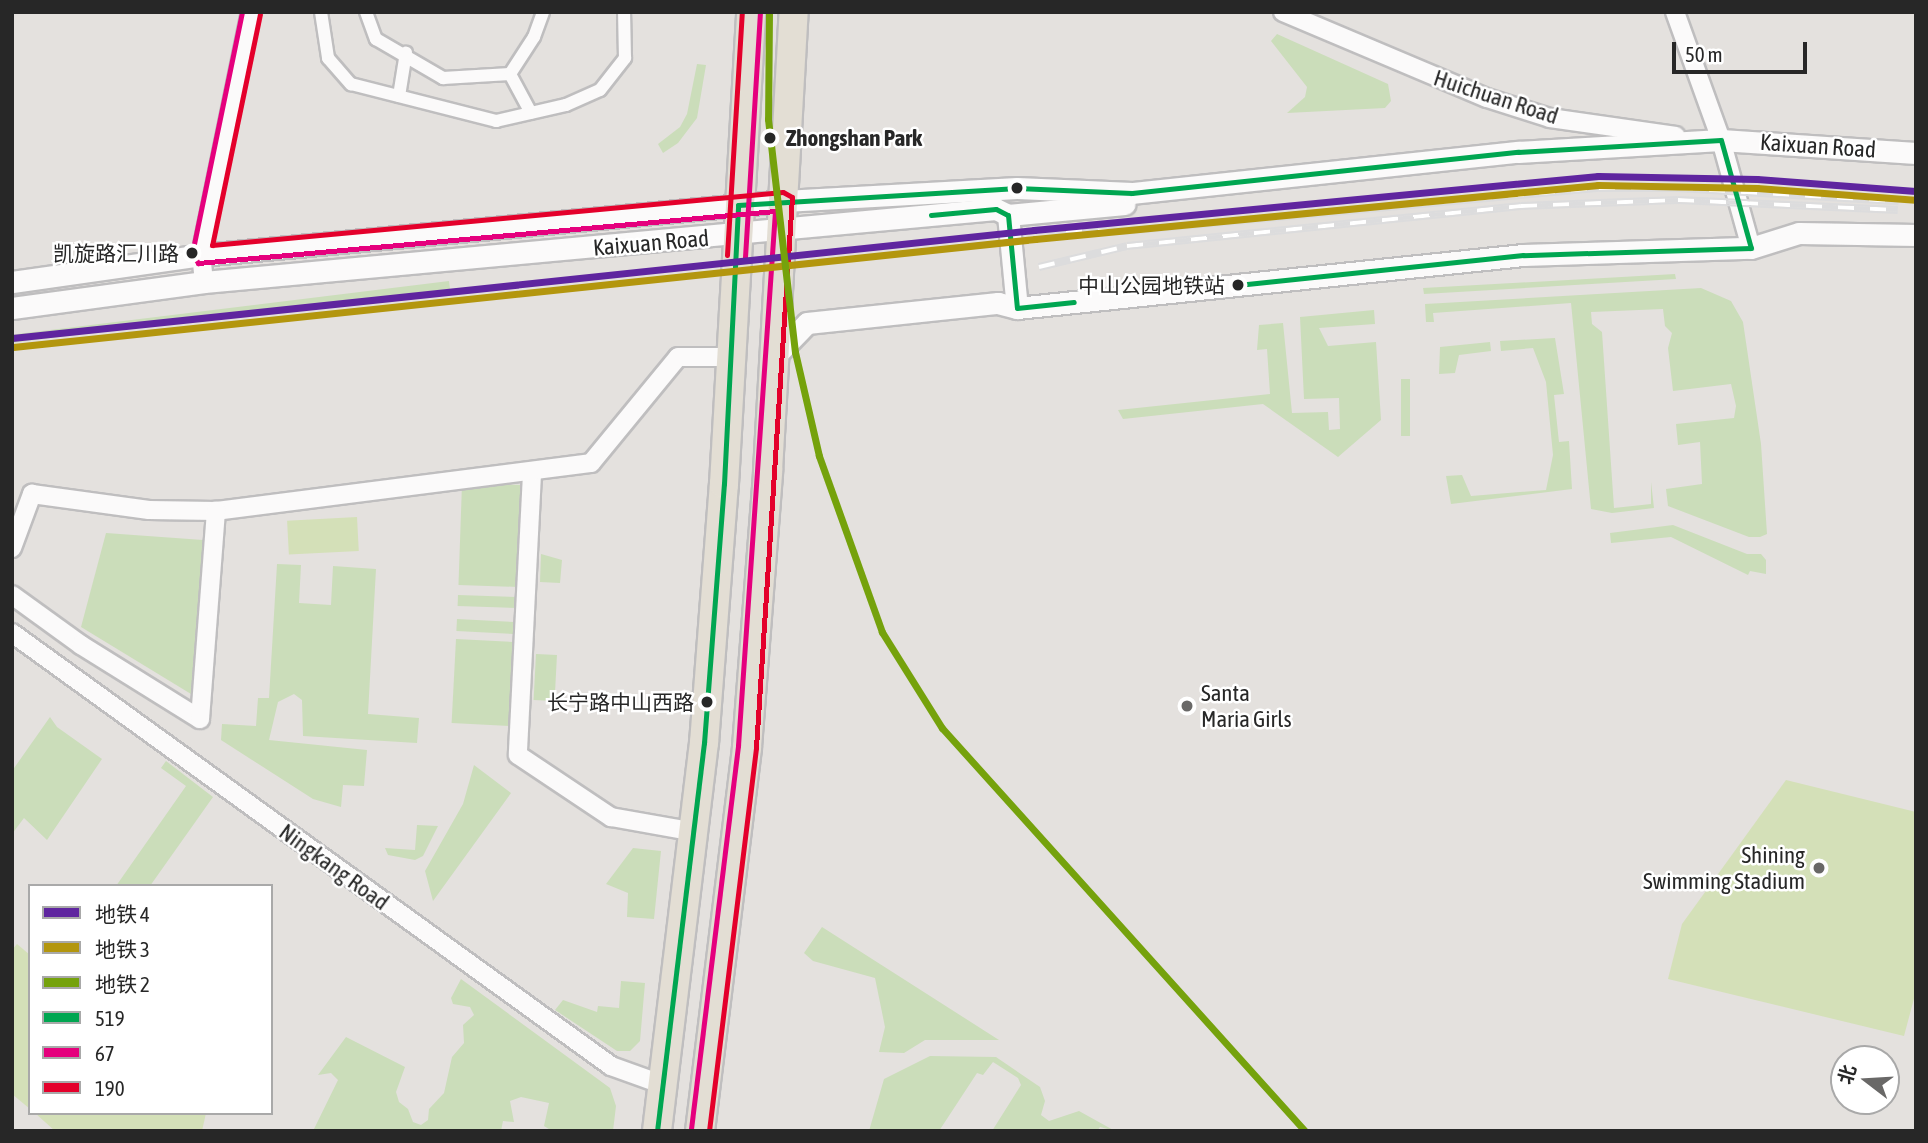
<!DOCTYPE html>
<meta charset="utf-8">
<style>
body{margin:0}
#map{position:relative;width:1928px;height:1143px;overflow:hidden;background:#e4e1de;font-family:"Asap Condensed","Noto Sans SC",sans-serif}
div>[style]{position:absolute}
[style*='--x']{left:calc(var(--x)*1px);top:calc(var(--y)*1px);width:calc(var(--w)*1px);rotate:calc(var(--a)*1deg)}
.green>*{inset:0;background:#cbddba;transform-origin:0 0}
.pitch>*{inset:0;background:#d4e0b8;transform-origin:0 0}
.roads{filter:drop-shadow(2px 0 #bfbebf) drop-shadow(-2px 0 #bfbebf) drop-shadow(0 2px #bfbebf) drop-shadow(0 -2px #bfbebf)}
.pedestrian>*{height:12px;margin:-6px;padding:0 6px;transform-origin:6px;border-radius:6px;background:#fbfafa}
.minor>*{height:18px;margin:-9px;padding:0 9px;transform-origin:9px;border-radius:9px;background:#fbfafa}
.tertiary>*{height:21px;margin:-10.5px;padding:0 10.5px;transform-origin:10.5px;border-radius:10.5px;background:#fbfafa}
.primary>*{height:28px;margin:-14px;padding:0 14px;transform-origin:14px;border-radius:14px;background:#e3ded4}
.rail>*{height:8px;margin-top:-4px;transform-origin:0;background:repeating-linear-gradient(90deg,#fff 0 16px,#dcdcdd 0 32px);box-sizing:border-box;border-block:2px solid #dcdcdd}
.bus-1>*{height:5px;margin:-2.5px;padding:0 2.5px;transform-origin:2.5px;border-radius:2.5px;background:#00a651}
.bus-2>*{height:5px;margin:-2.5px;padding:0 2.5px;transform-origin:2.5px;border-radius:2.5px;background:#e5007d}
.bus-3>*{height:5px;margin:-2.5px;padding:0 2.5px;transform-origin:2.5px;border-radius:2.5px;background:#e4002b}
.metro-1>*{height:7px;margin:-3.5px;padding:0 3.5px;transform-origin:3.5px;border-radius:3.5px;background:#5f259f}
.metro-2>*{height:7px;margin:-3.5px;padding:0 3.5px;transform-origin:3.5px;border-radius:3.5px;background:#b3960e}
.metro-3>*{height:7px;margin:-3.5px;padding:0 3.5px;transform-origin:3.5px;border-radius:3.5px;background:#75a20c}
.dots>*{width:19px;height:19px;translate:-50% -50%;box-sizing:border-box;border:4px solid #fff;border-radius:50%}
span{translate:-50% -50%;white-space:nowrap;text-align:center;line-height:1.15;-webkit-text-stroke:5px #fff;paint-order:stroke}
.bus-label{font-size:21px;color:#272727}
.right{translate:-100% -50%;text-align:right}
.street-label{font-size:23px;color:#272727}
.stop-label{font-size:23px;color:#272727;font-weight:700}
.left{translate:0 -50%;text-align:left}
.poi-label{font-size:23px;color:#272727}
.frame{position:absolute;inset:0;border:14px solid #272727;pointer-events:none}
.legend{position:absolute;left:28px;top:884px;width:245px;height:231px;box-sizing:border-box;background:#fff;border:2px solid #a9a9a9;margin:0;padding:9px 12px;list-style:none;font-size:21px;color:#272727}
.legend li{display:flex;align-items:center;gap:14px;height:35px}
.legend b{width:35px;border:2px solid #a9a9a9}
.north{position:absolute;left:1830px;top:1045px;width:70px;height:70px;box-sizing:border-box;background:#fff;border:2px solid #a9a9a9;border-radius:50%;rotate:287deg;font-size:19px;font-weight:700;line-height:28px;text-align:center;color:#272727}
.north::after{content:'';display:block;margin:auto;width:24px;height:32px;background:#696867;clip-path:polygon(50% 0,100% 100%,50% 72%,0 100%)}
.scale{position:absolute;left:1672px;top:42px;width:135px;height:32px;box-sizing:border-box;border:4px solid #272727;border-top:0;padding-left:9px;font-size:21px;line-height:24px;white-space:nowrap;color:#272727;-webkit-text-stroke:5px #fff;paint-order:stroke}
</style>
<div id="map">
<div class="green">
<i style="clip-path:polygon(1277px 34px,1388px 84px,1391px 101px,1385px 108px,1287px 113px,1305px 97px,1307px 87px,1271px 41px)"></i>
<i style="clip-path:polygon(697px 64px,706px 65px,697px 118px,678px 143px,663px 153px,658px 144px,680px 127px,687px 114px)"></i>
<i style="clip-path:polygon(1675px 274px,1676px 279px,1424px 294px,1423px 288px)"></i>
<i style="left:449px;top:281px;width:8px;height:439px;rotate:83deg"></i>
<i style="clip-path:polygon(1701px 288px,1731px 301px,1743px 322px,1761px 444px,1767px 534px,1760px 537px,1749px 537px,1668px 506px,1666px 489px,1702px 484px,1700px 442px,1678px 445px,1676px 424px,1734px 418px,1736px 406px,1731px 384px,1673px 391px,1668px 348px,1672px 333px,1665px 326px,1663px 309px,1591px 312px,1592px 324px,1602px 332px,1614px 508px,1651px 504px,1651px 482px,1654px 508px,1612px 513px,1591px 509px,1571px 303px,1433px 313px,1434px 322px,1426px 322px,1425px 304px)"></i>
<i style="clip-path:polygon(1374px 310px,1375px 324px,1319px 328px,1328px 346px,1376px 342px,1381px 420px,1338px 457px,1263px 404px,1123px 419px,1118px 410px,1270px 394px,1267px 349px,1257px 350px,1259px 325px,1283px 323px,1292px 413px,1328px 412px,1329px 430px,1340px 429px,1339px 398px,1304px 399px,1300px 317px)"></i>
<i style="clip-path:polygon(1555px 338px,1564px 394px,1554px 395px,1559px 442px,1569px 441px,1572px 489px,1451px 504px,1446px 476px,1462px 475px,1471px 496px,1546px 490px,1553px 455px,1546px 382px,1533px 348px,1501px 351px,1500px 341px)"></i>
<i style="clip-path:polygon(1490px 342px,1491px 351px,1459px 355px,1455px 373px,1439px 374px,1440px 347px)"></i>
<i style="left:1401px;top:379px;width:9px;height:57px"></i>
<i style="left:521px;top:485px;width:102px;height:59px;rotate:92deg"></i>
<i style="clip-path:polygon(1673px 525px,1747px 554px,1761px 554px,1766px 560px,1766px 574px,1750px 571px,1748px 575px,1671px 537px,1611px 543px,1610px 533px)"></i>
<i style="clip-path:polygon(106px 533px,203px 540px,191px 694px,81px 627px)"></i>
<i style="clip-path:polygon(541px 554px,562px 560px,560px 583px,540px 582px)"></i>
<i style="clip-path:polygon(277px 564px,301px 565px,299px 603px,331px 605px,333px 566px,376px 569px,368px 714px,419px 718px,417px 743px,303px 736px,302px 700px,294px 694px,278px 702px,269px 740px,367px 750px,364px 786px,343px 785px,341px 807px,313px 799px,221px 740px,222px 724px,256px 726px,258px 698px,269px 698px)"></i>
<i style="left:458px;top:595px;width:59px;height:11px;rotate:2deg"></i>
<i style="left:457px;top:619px;width:58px;height:12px;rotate:3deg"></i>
<i style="left:456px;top:639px;width:58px;height:84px;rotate:3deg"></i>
<i style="left:536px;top:654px;width:21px;height:46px;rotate:3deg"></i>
<i style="clip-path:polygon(50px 717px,57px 727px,102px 759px,47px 840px,24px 818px,12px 834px,12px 771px)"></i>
<i style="clip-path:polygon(166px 761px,213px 797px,150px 886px,116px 886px,186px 786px,161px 768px)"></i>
<i style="clip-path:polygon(474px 765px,511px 793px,433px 901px,425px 871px,463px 804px)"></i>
<i style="clip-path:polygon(417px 825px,438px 826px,423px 856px,415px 860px,388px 855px,385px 848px,415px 850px)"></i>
<i style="clip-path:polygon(633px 848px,661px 851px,654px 919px,627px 917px,628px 893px,606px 884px)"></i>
<i style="clip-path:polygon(822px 927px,999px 1040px,925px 1040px,904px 1053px,879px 1052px,885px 1027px,875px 978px,813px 961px,804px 953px)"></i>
<i style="clip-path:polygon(461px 979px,610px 1088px,616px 1106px,613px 1131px,552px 1131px,544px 1126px,549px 1103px,521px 1097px,510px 1101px,514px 1122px,503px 1121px,501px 1131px,313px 1131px,338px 1080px,331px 1073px,318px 1075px,346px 1037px,405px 1067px,396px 1092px,399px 1102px,408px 1109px,413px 1122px,421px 1125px,428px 1120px,429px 1109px,444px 1093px,452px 1057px,464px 1043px,463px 1025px,474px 1015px,470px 1007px,453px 1004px,451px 998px)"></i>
<i style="clip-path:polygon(621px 981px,645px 983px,640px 1041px,630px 1051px,617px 1051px,555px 1010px,563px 1000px,597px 1012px,598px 1006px,619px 1008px)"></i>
<i style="clip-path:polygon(930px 1056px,996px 1057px,1040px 1087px,1045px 1101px,1041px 1115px,1049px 1121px,1079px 1111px,1115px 1131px,1100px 1127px,1097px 1131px,992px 1131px,1021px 1085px,1018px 1078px,993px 1062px,983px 1075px,977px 1073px,939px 1131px,869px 1131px,884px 1079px)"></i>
</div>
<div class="pitch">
<i style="left:357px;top:517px;width:34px;height:70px;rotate:87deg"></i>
<i style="clip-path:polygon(1786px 780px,1916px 812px,1916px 991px,1904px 1036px,1668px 979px,1682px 924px)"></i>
<i style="clip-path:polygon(17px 944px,30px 955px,30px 1109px,12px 1094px,12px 950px)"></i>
<i style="clip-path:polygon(35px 1113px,206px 1113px,202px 1131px,55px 1131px)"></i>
</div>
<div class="roads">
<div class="pedestrian">
<i style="--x:321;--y:12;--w:47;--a:81.3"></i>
<i style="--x:328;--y:58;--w:35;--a:49"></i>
<i style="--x:351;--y:84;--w:150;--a:14.3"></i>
<i style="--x:496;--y:121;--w:72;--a:-12.9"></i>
<i style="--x:566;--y:105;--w:37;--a:-24"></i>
<i style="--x:600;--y:90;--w:41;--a:-52"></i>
<i style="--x:625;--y:58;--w:46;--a:-91.2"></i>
<i style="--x:366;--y:12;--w:29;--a:70"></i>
<i style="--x:376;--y:39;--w:78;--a:30.2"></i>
<i style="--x:443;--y:78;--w:67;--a:-3.4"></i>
<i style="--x:510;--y:74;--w:44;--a:-57"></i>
<i style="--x:534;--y:37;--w:27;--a:-70"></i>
<i style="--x:510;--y:74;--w:44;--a:61.7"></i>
<i style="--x:399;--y:96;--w:44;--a:-80.8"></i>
</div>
<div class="minor">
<i style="--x:1283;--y:12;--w:221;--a:22.9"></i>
<i style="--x:1487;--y:98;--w:66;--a:17.6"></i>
<i style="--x:1550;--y:118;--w:127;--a:8.1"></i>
<i style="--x:1675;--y:12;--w:136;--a:70.2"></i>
<i style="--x:1721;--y:140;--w:112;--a:74.5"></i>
<i style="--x:204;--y:282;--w:27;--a:-96"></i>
<i style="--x:201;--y:255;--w:248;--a:-78.4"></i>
<i style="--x:532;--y:474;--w:281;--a:92.9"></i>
<i style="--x:518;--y:755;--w:112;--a:33.7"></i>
<i style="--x:611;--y:817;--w:85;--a:10.1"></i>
<i style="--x:12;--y:548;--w:58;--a:-69.7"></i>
<i style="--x:32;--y:494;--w:118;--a:7.8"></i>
<i style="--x:149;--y:510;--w:67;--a:0.9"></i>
<i style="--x:216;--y:511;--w:378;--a:-7.3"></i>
<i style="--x:591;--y:463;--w:137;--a:-50.6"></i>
<i style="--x:678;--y:357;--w:53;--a:0"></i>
<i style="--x:12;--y:595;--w:85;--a:35.9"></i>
<i style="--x:81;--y:645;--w:140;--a:31.9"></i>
<i style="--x:200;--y:719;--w:209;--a:-85.6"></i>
<i style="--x:12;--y:633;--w:739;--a:35.86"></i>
<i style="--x:611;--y:1066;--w:56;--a:19.7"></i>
</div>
<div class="tertiary">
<i style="--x:1008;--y:215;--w:117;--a:-5.4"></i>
<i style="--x:12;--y:282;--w:191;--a:-8.1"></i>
<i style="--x:201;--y:255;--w:585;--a:-5.29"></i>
<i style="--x:784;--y:201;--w:233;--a:-3.2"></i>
<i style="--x:1017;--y:188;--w:115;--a:2.5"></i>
<i style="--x:1132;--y:193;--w:388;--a:-6.1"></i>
<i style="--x:1518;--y:152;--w:203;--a:-3.4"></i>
<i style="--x:1721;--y:140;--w:195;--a:3.8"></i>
<i style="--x:12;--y:308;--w:194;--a:-7.7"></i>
<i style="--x:204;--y:282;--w:795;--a:-5.27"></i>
<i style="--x:996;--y:209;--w:13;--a:27"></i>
<i style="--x:1008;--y:215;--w:93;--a:84.5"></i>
<i style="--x:1017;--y:308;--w:509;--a:-5.98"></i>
<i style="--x:1523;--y:255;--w:228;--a:-1.8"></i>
<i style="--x:1751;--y:248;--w:50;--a:-17.4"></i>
<i style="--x:1799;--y:233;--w:117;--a:1"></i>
<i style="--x:775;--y:356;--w:46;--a:-45.9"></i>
<i style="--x:807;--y:323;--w:192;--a:-6"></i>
<i style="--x:998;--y:303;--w:20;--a:15"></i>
</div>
<div class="primary">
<i style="--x:657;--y:1131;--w:391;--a:-83.1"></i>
<i style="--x:704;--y:743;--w:260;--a:-85.6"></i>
<i style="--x:724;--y:484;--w:473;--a:-86.7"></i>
<i style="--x:700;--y:1131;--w:387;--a:-83"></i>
<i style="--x:747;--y:747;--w:277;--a:-85.6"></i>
<i style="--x:768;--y:471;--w:460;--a:-86.8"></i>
</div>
</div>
<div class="rail">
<i style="--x:1034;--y:230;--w:91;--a:0.6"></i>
<i style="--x:1125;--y:231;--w:476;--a:-5.2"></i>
<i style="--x:1599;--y:188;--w:78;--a:0"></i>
<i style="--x:1677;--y:188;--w:222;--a:3.4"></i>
<i style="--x:1039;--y:267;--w:90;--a:-13.4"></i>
<i style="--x:1127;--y:246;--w:396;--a:-5.8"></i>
<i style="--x:1521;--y:206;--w:157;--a:-2.2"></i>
<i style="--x:1678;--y:200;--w:220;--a:2.6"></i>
</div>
<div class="bus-1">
<i style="--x:931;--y:215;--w:65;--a:-5.3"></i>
<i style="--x:996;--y:209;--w:13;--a:27"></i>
<i style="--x:1008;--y:215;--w:93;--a:84.5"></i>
<i style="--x:1017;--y:308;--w:57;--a:-6"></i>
<i style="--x:657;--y:1131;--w:391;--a:-83.1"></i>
<i style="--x:704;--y:743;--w:260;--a:-85.6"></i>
<i style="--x:724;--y:484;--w:279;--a:-87.1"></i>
<i style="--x:738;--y:205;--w:280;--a:-3.5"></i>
<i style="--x:1017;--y:188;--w:115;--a:2.5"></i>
<i style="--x:1132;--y:193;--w:388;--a:-6.1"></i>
<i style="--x:1518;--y:152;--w:203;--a:-3.4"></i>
<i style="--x:1721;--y:140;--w:112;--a:74.5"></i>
<i style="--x:1751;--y:248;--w:228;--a:178.2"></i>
<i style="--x:1523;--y:255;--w:287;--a:174"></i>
</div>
<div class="bus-2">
<i style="--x:242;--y:12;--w:246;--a:101.7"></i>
<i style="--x:192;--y:253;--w:12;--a:59"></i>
<i style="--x:198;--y:263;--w:579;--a:-5.15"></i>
<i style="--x:775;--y:211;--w:536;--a:93.96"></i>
<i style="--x:738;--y:746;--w:387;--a:97"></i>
<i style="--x:745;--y:257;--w:244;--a:-86.5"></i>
</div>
<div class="bus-3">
<i style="--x:260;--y:14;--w:236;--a:101.7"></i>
<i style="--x:212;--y:245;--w:573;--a:-5.3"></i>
<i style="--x:783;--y:192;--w:10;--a:29"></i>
<i style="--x:792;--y:197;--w:552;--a:93.74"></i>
<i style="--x:756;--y:748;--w:386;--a:97"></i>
<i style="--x:727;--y:255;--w:243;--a:-86.5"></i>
</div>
<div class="metro-1">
<i style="--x:12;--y:338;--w:1028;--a:-6.03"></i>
<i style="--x:1034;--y:230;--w:567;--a:-5.47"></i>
<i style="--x:1598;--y:176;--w:159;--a:1.1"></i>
<i style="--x:1757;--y:179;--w:159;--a:4.3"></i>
</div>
<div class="metro-2">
<i style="--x:13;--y:347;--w:1028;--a:-6.03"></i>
<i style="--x:1035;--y:239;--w:566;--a:-5.48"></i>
<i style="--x:1598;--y:185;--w:159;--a:1.1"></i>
<i style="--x:1757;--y:188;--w:158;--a:4.3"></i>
</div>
<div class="metro-3">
<i style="--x:769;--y:12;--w:107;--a:90.5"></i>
<i style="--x:768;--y:119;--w:235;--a:83.4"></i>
<i style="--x:795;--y:352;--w:107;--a:77"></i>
<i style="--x:819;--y:456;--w:187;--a:70.3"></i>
<i style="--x:882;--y:632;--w:113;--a:58"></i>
<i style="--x:942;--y:728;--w:542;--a:47.99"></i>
</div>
<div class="dots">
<i style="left:770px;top:138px;background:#272727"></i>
<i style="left:1017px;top:188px;background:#272727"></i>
<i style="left:192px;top:253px;background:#272727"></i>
<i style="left:1238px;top:285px;background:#272727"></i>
<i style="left:707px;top:702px;background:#272727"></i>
<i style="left:1187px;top:706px;background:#696867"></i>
<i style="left:1819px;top:868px;background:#696867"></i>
</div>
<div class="bus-label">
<span class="right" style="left:179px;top:253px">凯旋路汇川路</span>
<span class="right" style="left:1225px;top:285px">中山公园地铁站</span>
<span class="right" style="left:694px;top:702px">长宁路中山西路</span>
</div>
<div class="street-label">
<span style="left:1496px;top:97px;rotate:18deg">Huichuan Road</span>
<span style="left:1818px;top:146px;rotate:4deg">Kaixuan Road</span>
<span style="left:651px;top:243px;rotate:-5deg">Kaixuan Road</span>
<span style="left:334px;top:867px;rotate:36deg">Ningkang Road</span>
</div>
<div class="stop-label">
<span class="left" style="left:786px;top:138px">Zhongshan Park</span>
</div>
<div class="poi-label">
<span class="left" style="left:1201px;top:706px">Santa<br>Maria Girls</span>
<span class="right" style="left:1805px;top:868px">Shining<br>Swimming Stadium</span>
</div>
<div class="frame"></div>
<ul class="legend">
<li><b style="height:9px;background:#5f259f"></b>地铁 4</li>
<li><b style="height:9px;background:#b3960e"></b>地铁 3</li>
<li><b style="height:9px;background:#75a20c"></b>地铁 2</li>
<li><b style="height:9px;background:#00a651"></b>519</li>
<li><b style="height:9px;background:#e5007d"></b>67</li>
<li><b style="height:9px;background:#e4002b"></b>190</li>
</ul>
<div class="north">北</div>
<div class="scale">50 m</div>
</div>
